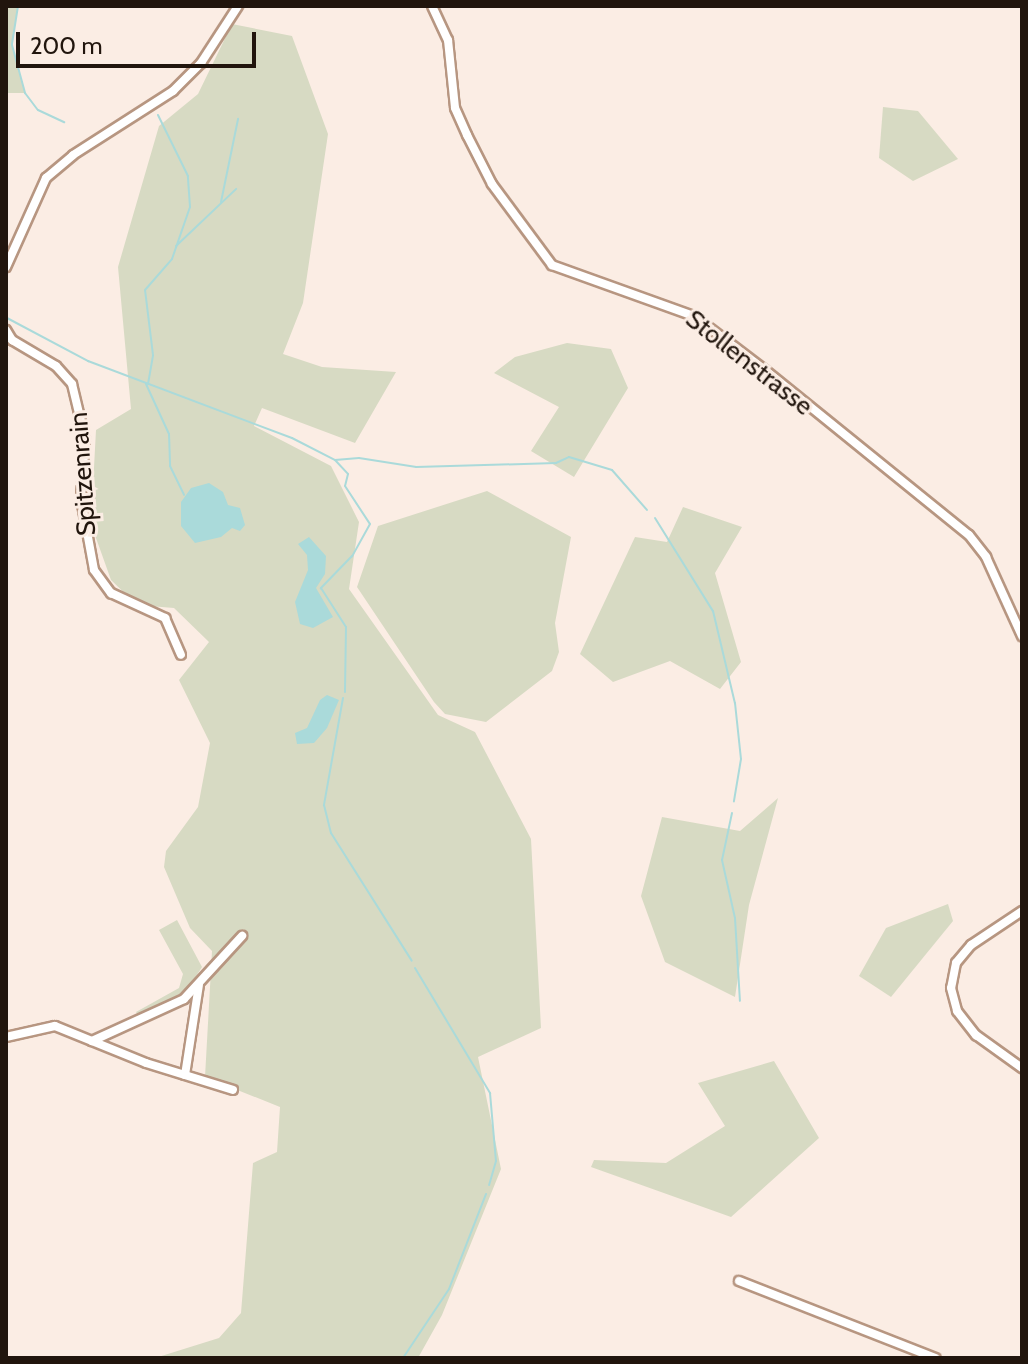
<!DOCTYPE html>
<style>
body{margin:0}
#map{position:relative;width:1028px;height:1364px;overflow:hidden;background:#fbede4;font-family:Cabin,sans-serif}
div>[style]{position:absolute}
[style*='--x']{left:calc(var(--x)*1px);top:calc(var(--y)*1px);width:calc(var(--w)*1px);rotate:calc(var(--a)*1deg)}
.green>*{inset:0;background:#d7dac3}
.water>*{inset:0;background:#aadada}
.stream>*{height:2px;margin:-1px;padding:0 1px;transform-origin:1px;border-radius:1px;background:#aadada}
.roads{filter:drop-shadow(2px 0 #b79681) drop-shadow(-2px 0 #b79681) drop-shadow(0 2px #b79681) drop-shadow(0 -2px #b79681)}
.minor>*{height:8px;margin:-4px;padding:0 4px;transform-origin:4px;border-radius:4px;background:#fff}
span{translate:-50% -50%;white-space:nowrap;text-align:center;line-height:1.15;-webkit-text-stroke:6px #fbede4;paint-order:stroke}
.street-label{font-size:26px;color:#21150d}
.frame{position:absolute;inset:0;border:8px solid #21150d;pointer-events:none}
.scale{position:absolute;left:16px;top:32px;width:240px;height:36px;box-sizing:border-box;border:4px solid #21150d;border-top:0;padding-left:10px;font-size:24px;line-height:28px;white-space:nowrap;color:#21150d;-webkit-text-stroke:6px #fbede4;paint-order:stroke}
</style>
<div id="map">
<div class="green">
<i style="clip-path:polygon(6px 6px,18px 6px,12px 45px,25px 93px,6px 93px)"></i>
<i style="clip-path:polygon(232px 24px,292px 36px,328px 134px,303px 303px,283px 354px,322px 367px,396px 372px,355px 443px,262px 408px,254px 426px,331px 466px,359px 522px,349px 589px,438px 715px,475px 732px,531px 839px,541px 1028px,478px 1057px,501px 1169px,442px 1315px,418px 1358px,155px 1358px,219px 1338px,241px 1313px,253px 1163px,277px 1152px,280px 1107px,205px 1077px,212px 951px,190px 928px,164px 867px,166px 851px,198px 807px,210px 743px,179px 680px,209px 642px,174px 608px,137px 605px,111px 580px,91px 524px,96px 430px,131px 409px,118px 267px,159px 126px,198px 94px)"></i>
<i style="clip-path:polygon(883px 107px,918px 111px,958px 159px,913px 181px,879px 158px)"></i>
<i style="clip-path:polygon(567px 343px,611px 349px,628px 388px,574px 477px,531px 451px,559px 407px,494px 373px,515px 357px)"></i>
<i style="clip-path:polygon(487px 491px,571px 537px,555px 623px,559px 652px,552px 671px,486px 722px,445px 714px,434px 702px,357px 587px,378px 526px)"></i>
<i style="clip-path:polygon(683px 507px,742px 527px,715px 573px,741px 662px,720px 689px,670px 661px,613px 682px,580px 654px,635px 537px,667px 542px)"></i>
<i style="clip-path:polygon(778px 798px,749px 905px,735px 997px,665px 962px,641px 896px,662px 817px,740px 831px)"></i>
<i style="clip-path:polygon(948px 904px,953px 921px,891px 997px,859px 976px,886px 928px)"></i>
<i style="clip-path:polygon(177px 920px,202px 967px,183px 996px,140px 1019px,136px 1012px,179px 988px,183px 974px,159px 930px)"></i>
<i style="clip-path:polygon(774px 1061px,819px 1138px,731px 1217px,591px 1167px,594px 1160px,666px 1163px,725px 1126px,698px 1083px)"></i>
</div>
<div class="water">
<i style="clip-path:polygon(209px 483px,223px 492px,228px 505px,240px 508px,245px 525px,240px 531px,232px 528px,221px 537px,195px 543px,181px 526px,181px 502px,191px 488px)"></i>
<i style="clip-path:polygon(309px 537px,326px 556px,325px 574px,316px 588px,333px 617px,313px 628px,300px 624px,295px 602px,308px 570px,307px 555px,298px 544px)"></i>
<i style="clip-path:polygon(327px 695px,339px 700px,327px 728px,314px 743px,297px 744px,295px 733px,307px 728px,320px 700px)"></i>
</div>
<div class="stream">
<i style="--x:18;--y:6;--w:39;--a:99"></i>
<i style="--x:12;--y:45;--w:50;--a:74.8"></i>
<i style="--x:25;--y:93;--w:21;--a:53"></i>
<i style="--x:38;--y:110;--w:29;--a:25"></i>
<i style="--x:221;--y:202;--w:85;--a:-78.4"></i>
<i style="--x:176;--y:246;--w:83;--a:-43.5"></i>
<i style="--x:7;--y:318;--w:92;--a:28"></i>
<i style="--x:88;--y:361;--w:218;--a:20.7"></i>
<i style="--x:292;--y:438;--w:48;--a:27.1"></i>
<i style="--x:335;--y:460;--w:19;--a:47"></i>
<i style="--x:348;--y:474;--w:12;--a:104"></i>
<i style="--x:345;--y:486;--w:45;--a:56.7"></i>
<i style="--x:370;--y:524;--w:37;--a:119"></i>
<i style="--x:352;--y:556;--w:45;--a:134.1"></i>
<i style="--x:321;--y:588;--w:46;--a:57.3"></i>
<i style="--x:346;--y:627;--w:65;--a:90.9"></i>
<i style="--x:146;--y:384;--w:55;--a:65.3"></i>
<i style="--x:169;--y:434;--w:32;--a:88"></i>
<i style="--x:170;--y:466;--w:32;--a:64"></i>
<i style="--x:148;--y:384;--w:29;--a:-80"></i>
<i style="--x:153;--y:355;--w:65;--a:-97"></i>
<i style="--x:145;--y:290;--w:41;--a:-48.9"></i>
<i style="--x:172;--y:259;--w:55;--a:-70.9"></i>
<i style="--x:190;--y:207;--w:31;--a:-94"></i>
<i style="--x:188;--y:176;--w:68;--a:-116.2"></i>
<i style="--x:335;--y:460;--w:24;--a:-5"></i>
<i style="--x:359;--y:458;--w:58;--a:9"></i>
<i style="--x:416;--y:467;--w:140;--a:-1.6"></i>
<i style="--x:556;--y:463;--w:14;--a:-25"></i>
<i style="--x:569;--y:457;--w:45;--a:16.8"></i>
<i style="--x:612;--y:470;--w:53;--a:48.8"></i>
<i style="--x:655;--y:518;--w:110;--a:58.1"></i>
<i style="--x:713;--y:611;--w:95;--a:76.6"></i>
<i style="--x:735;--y:703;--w:56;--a:83.9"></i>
<i style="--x:741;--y:759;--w:43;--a:99.5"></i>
<i style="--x:343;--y:698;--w:109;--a:100.1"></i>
<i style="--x:324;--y:805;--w:29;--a:76"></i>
<i style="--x:331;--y:833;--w:151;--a:57.7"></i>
<i style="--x:732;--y:813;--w:48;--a:102"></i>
<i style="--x:722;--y:860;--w:59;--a:77.4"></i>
<i style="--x:735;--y:918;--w:83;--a:86.6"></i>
<i style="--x:415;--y:968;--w:146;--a:59"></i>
<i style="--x:490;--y:1093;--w:68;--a:85"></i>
<i style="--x:496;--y:1161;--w:25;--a:106"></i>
<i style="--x:403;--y:1358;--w:83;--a:-56.3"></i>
<i style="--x:449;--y:1289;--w:102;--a:-68.7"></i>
</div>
<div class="roads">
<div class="minor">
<i style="--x:432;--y:6;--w:38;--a:65"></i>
<i style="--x:448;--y:40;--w:68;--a:84.1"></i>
<i style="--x:455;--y:108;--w:30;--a:66"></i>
<i style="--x:467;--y:135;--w:55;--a:63"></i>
<i style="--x:492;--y:184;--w:101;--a:53.5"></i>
<i style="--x:552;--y:265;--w:151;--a:19.8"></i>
<i style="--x:694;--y:316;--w:89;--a:37.3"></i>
<i style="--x:765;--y:370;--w:262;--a:39"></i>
<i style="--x:969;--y:535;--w:28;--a:52"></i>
<i style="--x:986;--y:557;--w:87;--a:65.5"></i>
<i style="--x:6;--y:267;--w:98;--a:-65.8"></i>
<i style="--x:46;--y:178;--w:35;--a:-40"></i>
<i style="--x:73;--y:155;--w:119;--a:-32.6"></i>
<i style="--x:173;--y:91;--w:40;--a:-45"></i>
<i style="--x:201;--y:63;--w:68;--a:-57"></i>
<i style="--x:6;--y:330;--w:12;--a:59"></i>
<i style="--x:12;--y:340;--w:51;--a:30.6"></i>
<i style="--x:56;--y:366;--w:24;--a:48"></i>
<i style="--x:72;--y:384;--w:56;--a:76.5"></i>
<i style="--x:85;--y:438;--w:61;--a:93.8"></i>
<i style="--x:81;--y:499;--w:72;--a:79.6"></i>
<i style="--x:94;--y:570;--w:29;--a:54"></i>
<i style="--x:111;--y:593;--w:60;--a:24.8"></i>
<i style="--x:165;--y:618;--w:40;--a:66.6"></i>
<i style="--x:1022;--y:911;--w:61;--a:146.3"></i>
<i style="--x:971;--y:945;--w:23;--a:130"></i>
<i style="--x:956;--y:963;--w:25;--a:101"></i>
<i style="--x:951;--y:988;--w:24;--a:75"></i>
<i style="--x:957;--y:1011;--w:31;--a:52"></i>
<i style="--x:976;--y:1035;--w:57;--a:35.7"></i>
<i style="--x:6;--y:1037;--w:50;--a:-12.7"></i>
<i style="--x:55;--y:1026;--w:98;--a:22.1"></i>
<i style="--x:146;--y:1063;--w:91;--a:17.2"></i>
<i style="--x:92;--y:1041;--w:101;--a:-24.5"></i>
<i style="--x:184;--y:999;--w:86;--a:-47.4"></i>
<i style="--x:185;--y:1075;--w:91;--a:-81.2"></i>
<i style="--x:739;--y:1281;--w:211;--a:21.4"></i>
</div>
</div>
<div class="street-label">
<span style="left:749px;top:363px;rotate:38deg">Stollenstrasse</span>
<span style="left:83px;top:474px;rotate:-94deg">Spitzenrain</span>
</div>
<div class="frame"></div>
<div class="scale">200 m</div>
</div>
